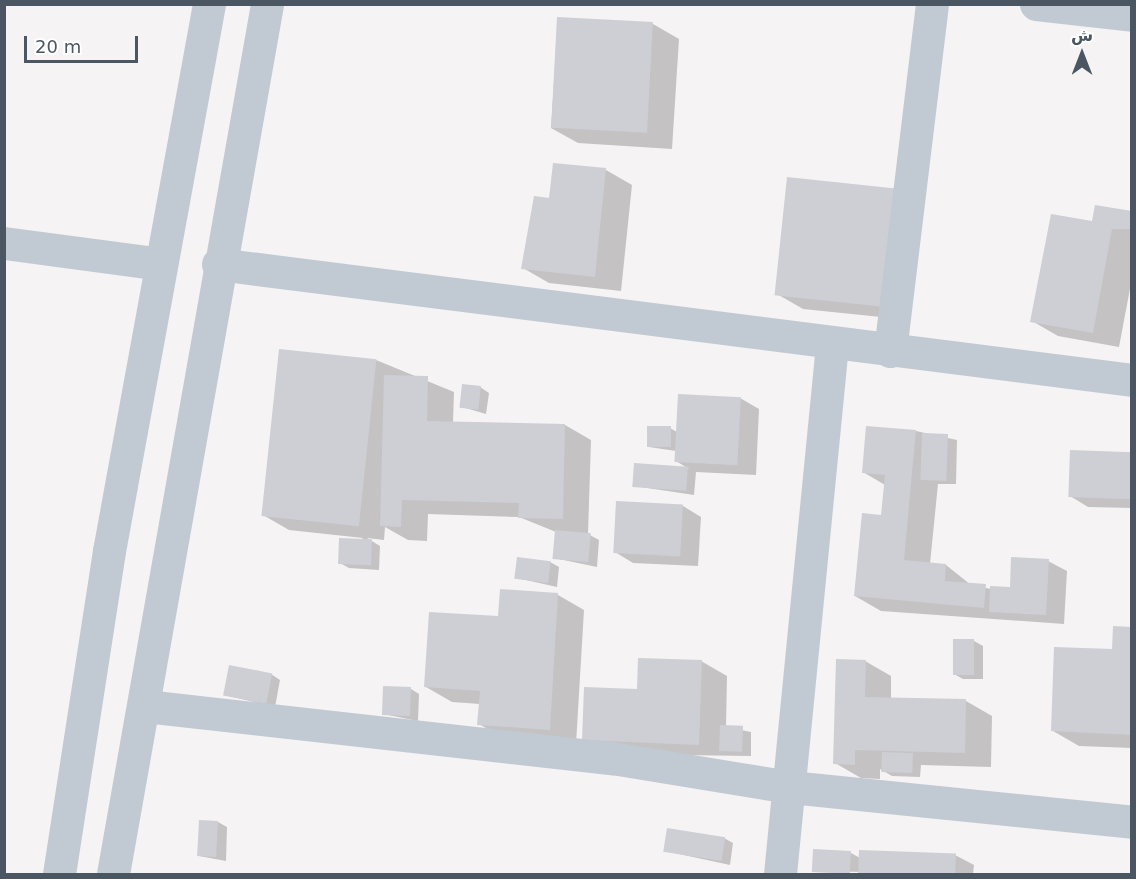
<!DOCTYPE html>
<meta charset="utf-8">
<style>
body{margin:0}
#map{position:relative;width:1136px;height:879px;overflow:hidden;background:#f5f3f3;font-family:"DejaVu Sans","Noto Naskh Arabic",sans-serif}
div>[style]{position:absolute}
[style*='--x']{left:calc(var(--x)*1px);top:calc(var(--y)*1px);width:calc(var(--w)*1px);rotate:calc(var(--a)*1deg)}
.shadow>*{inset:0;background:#0003}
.building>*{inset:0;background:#cdcfd5;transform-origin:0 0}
.minor>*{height:33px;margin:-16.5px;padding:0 16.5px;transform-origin:16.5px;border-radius:16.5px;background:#c1cad2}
.tertiary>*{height:33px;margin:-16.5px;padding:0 16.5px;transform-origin:16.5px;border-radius:16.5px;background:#c1cad2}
span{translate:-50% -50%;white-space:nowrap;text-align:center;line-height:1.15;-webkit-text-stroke:4.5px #fff;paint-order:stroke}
.frame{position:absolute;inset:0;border:6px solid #4a5661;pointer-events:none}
.north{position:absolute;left:1052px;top:24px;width:60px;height:60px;-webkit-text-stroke:4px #fff;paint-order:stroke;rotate:0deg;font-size:16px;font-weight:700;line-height:24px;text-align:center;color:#4a5661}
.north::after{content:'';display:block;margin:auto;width:21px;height:27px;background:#4a5661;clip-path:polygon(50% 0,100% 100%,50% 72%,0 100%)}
.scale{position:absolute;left:24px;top:36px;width:114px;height:27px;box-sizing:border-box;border:3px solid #4a5661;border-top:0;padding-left:8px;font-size:18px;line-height:21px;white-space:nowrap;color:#4a5661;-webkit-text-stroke:4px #fff;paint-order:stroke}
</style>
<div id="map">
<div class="shadow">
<i style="clip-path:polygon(558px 18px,653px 24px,679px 39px,672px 149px,578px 143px,551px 128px)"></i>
<i style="clip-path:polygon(606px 170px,632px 185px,621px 291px,549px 283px,523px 268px,551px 199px)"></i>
<i style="clip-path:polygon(789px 178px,910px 320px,803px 309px,777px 294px)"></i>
<i style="clip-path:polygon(1132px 213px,1132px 278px,1119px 347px,1058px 336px,1032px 321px,1093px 223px)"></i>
<i style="clip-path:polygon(376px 360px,454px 392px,453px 423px,565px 425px,591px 440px,588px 534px,599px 540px,597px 567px,554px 558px,556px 532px,519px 517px,428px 514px,427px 541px,408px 540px,385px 527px,384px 540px,367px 538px,380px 546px,379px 570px,349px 568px,340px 563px,363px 538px,289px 530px,263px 515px)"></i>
<i style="clip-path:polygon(480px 387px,489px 393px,486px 414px,462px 407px)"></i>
<i style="clip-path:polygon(740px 398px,759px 409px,756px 475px,696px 472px,694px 495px,634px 486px,635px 465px,689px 469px,676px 461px,676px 451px,649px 447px,670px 428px,677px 432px)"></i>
<i style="clip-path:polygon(916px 431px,957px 440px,956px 484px,938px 484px,930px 564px,946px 565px,971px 585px,991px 589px,1011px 589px,1048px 561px,1067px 571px,1064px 624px,881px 611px,855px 596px,882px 517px,885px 485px,863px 472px)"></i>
<i style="clip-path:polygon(1132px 453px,1132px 508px,1088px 507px,1070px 496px)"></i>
<i style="clip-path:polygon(617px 502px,683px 506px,701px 517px,698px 566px,633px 563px,615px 552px)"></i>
<i style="clip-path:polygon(550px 562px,559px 567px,557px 587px,517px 578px)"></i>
<i style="clip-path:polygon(501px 591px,558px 595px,584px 610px,576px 744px,505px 739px,479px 724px,480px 704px,452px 702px,426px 687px,499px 618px)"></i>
<i style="clip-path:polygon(1132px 628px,1132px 748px,1079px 746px,1053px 731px)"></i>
<i style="clip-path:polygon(974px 641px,983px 646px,983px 679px,963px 679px,954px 674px)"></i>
<i style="clip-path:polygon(701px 661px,727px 676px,726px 727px,751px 732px,751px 756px,610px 754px,584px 739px,638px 690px)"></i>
<i style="clip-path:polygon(865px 661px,891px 676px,891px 699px,966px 701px,992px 716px,991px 767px,921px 765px,920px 777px,892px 776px,880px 769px,880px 779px,861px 778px,835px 763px)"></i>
<i style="clip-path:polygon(271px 674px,280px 680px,275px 707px,225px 695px)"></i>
<i style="clip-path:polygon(411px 689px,419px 694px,418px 721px,383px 714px)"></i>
<i style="clip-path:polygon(218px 822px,227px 827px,226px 861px,199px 856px)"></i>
<i style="clip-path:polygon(724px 838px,733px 843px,730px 865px,665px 851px)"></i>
<i style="clip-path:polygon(851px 853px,860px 858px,955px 855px,974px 865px,973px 874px,813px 871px)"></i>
</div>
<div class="building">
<i style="left:557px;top:17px;width:96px;height:111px;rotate:3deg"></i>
<i style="clip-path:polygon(553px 163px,606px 168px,595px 277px,521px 269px,534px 196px,549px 198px)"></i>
<i style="left:787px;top:177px;width:109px;height:119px;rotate:6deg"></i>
<i style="clip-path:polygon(1095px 205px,1132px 211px,1132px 229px,1112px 229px,1093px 333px,1030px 322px,1051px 214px,1092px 221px)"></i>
<i style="left:279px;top:349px;width:98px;height:168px;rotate:6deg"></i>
<i style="clip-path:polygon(384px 375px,428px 376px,427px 421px,565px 424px,563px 519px,518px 518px,519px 503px,402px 500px,401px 527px,380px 526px)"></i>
<i style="left:462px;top:384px;width:19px;height:24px;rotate:6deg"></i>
<i style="left:678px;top:394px;width:63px;height:68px;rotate:3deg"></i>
<i style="left:671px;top:426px;width:21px;height:24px;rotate:90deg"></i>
<i style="clip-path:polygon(866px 426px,916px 430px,904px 560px,946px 564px,945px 581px,986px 584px,984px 608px,854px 596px,862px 513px,881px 515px,885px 475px,862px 473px)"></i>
<i style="left:922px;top:433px;width:26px;height:47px;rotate:2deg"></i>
<i style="left:1070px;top:450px;width:62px;height:47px;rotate:2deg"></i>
<i style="left:634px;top:463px;width:54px;height:24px;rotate:4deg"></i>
<i style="left:616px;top:501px;width:67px;height:52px;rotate:3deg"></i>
<i style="left:555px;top:530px;width:36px;height:29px;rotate:5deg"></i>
<i style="left:339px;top:538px;width:33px;height:26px;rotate:2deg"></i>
<i style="left:517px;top:557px;width:34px;height:22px;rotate:7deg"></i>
<i style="clip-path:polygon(1011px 557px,1049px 559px,1046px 615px,989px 612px,990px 586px,1010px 587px)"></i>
<i style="clip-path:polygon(500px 589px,558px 593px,550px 730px,477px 725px,480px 691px,424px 687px,429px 612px,498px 616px)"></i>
<i style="clip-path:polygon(1113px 626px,1132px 627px,1132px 735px,1051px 731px,1054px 647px,1112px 649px)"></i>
<i style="left:953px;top:639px;width:21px;height:36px"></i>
<i style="clip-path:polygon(638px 658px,702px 660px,699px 745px,582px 740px,584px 687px,637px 689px)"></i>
<i style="clip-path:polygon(836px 659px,866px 660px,865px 697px,966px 699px,965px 753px,855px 750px,855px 765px,833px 764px)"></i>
<i style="left:229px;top:665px;width:44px;height:31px;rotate:11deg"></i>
<i style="left:383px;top:686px;width:28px;height:29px;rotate:2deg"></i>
<i style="left:720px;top:725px;width:23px;height:26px;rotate:2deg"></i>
<i style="left:882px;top:752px;width:31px;height:20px;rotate:2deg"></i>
<i style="left:199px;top:820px;width:19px;height:36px;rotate:3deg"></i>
<i style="left:667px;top:828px;width:59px;height:24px;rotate:9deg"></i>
<i style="left:813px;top:849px;width:38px;height:23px;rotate:3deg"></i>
<i style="left:859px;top:850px;width:97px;height:24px;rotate:2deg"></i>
</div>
<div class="minor">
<i style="--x:1036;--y:4;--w:97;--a:6.5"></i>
<i style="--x:4;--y:243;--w:158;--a:7.6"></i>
<i style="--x:218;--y:264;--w:921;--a:7.23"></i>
<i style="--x:890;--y:351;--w:350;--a:-83.1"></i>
<i style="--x:145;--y:706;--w:470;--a:6.4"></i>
<i style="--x:612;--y:758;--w:180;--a:9.3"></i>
<i style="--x:790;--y:787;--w:344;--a:5.8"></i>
<i style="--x:780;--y:874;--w:532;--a:-84.39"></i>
</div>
<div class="tertiary">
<i style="--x:59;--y:874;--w:327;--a:-81.2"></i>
<i style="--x:109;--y:551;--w:556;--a:-79.64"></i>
<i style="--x:113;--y:874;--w:884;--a:-79.96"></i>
</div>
<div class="frame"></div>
<div class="north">ش</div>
<div class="scale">20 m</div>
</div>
